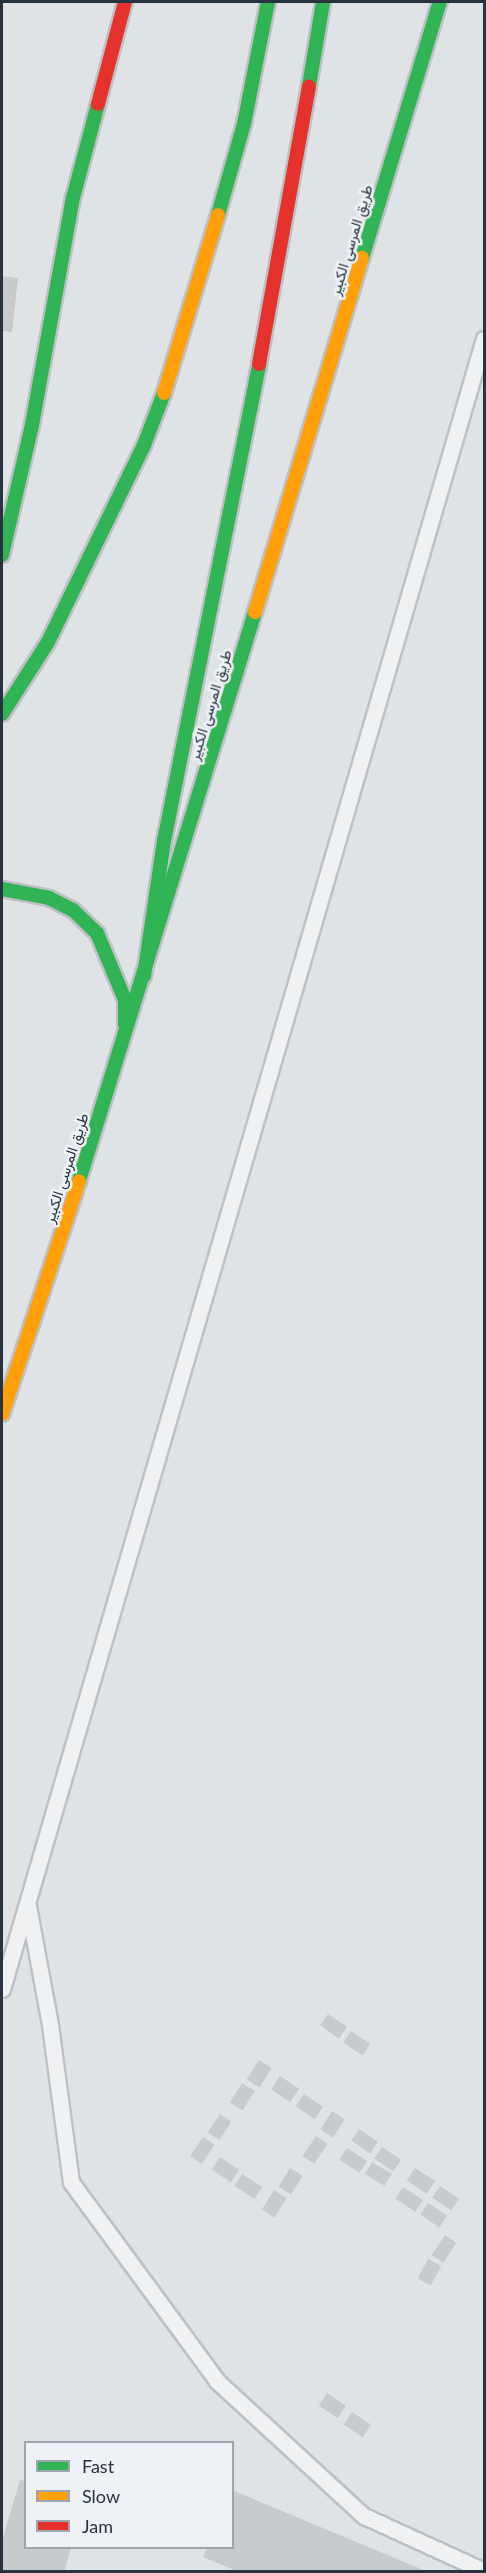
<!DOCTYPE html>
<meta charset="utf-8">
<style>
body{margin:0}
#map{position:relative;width:486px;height:2573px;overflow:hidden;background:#e0e3e6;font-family:Lato,Vazirmatn,sans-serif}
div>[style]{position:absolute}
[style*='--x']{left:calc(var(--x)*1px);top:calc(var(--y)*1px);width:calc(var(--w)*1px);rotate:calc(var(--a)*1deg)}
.building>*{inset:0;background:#c8cbce;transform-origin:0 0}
.roads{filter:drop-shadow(2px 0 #bec1c4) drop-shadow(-2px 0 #bec1c4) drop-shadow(0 2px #bec1c4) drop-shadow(0 -2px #bec1c4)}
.lane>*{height:15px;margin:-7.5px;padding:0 7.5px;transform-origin:7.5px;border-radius:7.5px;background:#f0f1f2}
.fast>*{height:14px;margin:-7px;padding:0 7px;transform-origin:7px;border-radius:7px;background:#30b455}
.slow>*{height:14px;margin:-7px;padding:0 7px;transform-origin:7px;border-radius:7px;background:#ff9f0a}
.jam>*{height:14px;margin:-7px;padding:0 7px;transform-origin:7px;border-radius:7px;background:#e5322d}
span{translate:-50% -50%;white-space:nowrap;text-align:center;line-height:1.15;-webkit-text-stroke:5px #eef2f6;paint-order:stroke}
.street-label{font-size:15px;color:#27343f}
.frame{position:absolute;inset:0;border:3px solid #27343f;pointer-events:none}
.legend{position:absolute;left:24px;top:2441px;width:210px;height:108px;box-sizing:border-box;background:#eef2f6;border:2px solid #9ea6ad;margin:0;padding:8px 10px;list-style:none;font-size:18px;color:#27343f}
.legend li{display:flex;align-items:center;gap:12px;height:30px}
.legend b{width:30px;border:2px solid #9ea6ad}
</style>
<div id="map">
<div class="building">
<i style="clip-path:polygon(2px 276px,18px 278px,12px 332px,2px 331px)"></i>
<i style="left:328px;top:2014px;width:23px;height:14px;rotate:34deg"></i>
<i style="left:351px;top:2031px;width:23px;height:14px;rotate:34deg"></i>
<i style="left:259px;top:2060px;width:15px;height:23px;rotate:32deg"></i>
<i style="left:280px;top:2076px;width:23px;height:16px;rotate:34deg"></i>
<i style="left:242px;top:2083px;width:15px;height:23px;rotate:32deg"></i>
<i style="left:304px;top:2094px;width:23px;height:15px;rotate:34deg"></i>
<i style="left:332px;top:2111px;width:15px;height:22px;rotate:32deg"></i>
<i style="left:220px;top:2114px;width:14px;height:22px;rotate:34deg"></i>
<i style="left:359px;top:2129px;width:23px;height:14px;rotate:34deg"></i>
<i style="left:316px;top:2136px;width:14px;height:24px;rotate:34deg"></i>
<i style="left:203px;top:2137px;width:14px;height:23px;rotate:34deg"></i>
<i style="left:382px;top:2147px;width:23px;height:14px;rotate:34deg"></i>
<i style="left:347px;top:2148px;width:24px;height:14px;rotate:33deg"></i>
<i style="left:220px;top:2157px;width:23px;height:15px;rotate:34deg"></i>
<i style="left:372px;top:2162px;width:23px;height:14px;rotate:31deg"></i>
<i style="left:290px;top:2168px;width:15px;height:22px;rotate:32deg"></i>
<i style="left:415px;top:2168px;width:24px;height:15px;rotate:33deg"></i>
<i style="left:242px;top:2174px;width:24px;height:14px;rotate:33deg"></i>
<i style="left:440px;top:2186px;width:23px;height:14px;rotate:34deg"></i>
<i style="left:403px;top:2187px;width:24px;height:14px;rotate:33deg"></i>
<i style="left:274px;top:2190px;width:15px;height:23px;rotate:32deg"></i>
<i style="left:428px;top:2203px;width:23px;height:14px;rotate:34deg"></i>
<i style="left:445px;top:2235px;width:14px;height:24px;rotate:34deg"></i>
<i style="left:428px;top:2259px;width:15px;height:22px;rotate:28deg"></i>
<i style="left:327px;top:2393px;width:23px;height:15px;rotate:34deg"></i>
<i style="left:352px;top:2412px;width:23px;height:15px;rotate:34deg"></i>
<i style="clip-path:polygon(20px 2480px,26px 2481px,26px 2548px,71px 2548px,64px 2572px,2px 2572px,2px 2541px)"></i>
<i style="clip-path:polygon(232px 2490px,426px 2571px,426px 2572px,239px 2572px,203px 2557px,207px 2548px,232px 2548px)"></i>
</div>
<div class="roads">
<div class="lane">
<i style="--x:28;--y:1906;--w:121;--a:79.5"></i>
<i style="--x:50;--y:2025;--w:158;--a:82.4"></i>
<i style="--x:71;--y:2182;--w:247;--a:53.7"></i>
<i style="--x:217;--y:2381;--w:200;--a:42.6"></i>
<i style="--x:364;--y:2516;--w:132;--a:24.6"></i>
<i style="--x:2;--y:1989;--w:1719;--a:-73.72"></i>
</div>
<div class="fast">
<i style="--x:309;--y:86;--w:85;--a:-80.5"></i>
<i style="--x:218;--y:215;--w:95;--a:-74.1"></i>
<i style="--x:244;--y:124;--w:124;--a:-78.9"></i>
<i style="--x:362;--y:258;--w:268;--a:-73.1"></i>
<i style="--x:2;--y:555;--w:133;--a:-77"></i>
<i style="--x:32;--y:425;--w:231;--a:-79.8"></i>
<i style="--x:73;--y:198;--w:97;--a:-75.1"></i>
<i style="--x:2;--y:714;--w:85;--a:-57.4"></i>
<i style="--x:48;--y:642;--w:219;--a:-64"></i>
<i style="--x:144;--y:445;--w:56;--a:-69"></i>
<i style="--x:2;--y:889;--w:48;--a:10.8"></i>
<i style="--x:49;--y:898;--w:27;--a:27"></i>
<i style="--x:73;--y:910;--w:33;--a:44"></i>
<i style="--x:97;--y:933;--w:73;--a:67.3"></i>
<i style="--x:125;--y:1000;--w:24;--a:90"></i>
<i style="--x:144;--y:976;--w:136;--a:-81.6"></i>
<i style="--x:164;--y:841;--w:486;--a:-78.7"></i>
<i style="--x:79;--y:1181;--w:596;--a:-72.81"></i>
</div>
<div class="slow">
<i style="--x:164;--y:393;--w:186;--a:-73.1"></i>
<i style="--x:255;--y:612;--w:370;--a:-73.2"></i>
<i style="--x:2;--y:1414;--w:245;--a:-71.7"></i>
</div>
<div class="jam">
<i style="--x:98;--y:104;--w:106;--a:-75.2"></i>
<i style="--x:259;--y:364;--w:282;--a:-79.8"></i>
</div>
</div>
<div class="street-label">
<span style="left:351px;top:240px;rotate:-73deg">طريق المرسى الكبير</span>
<span style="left:210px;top:705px;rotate:-73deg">طريق المرسى الكبير</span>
<span style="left:66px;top:1168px;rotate:-72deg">طريق المرسى الكبير</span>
</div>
<div class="frame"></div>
<ul class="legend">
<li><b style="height:8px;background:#30b455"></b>Fast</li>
<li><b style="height:8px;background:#ff9f0a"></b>Slow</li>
<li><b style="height:8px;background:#e5322d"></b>Jam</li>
</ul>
</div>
